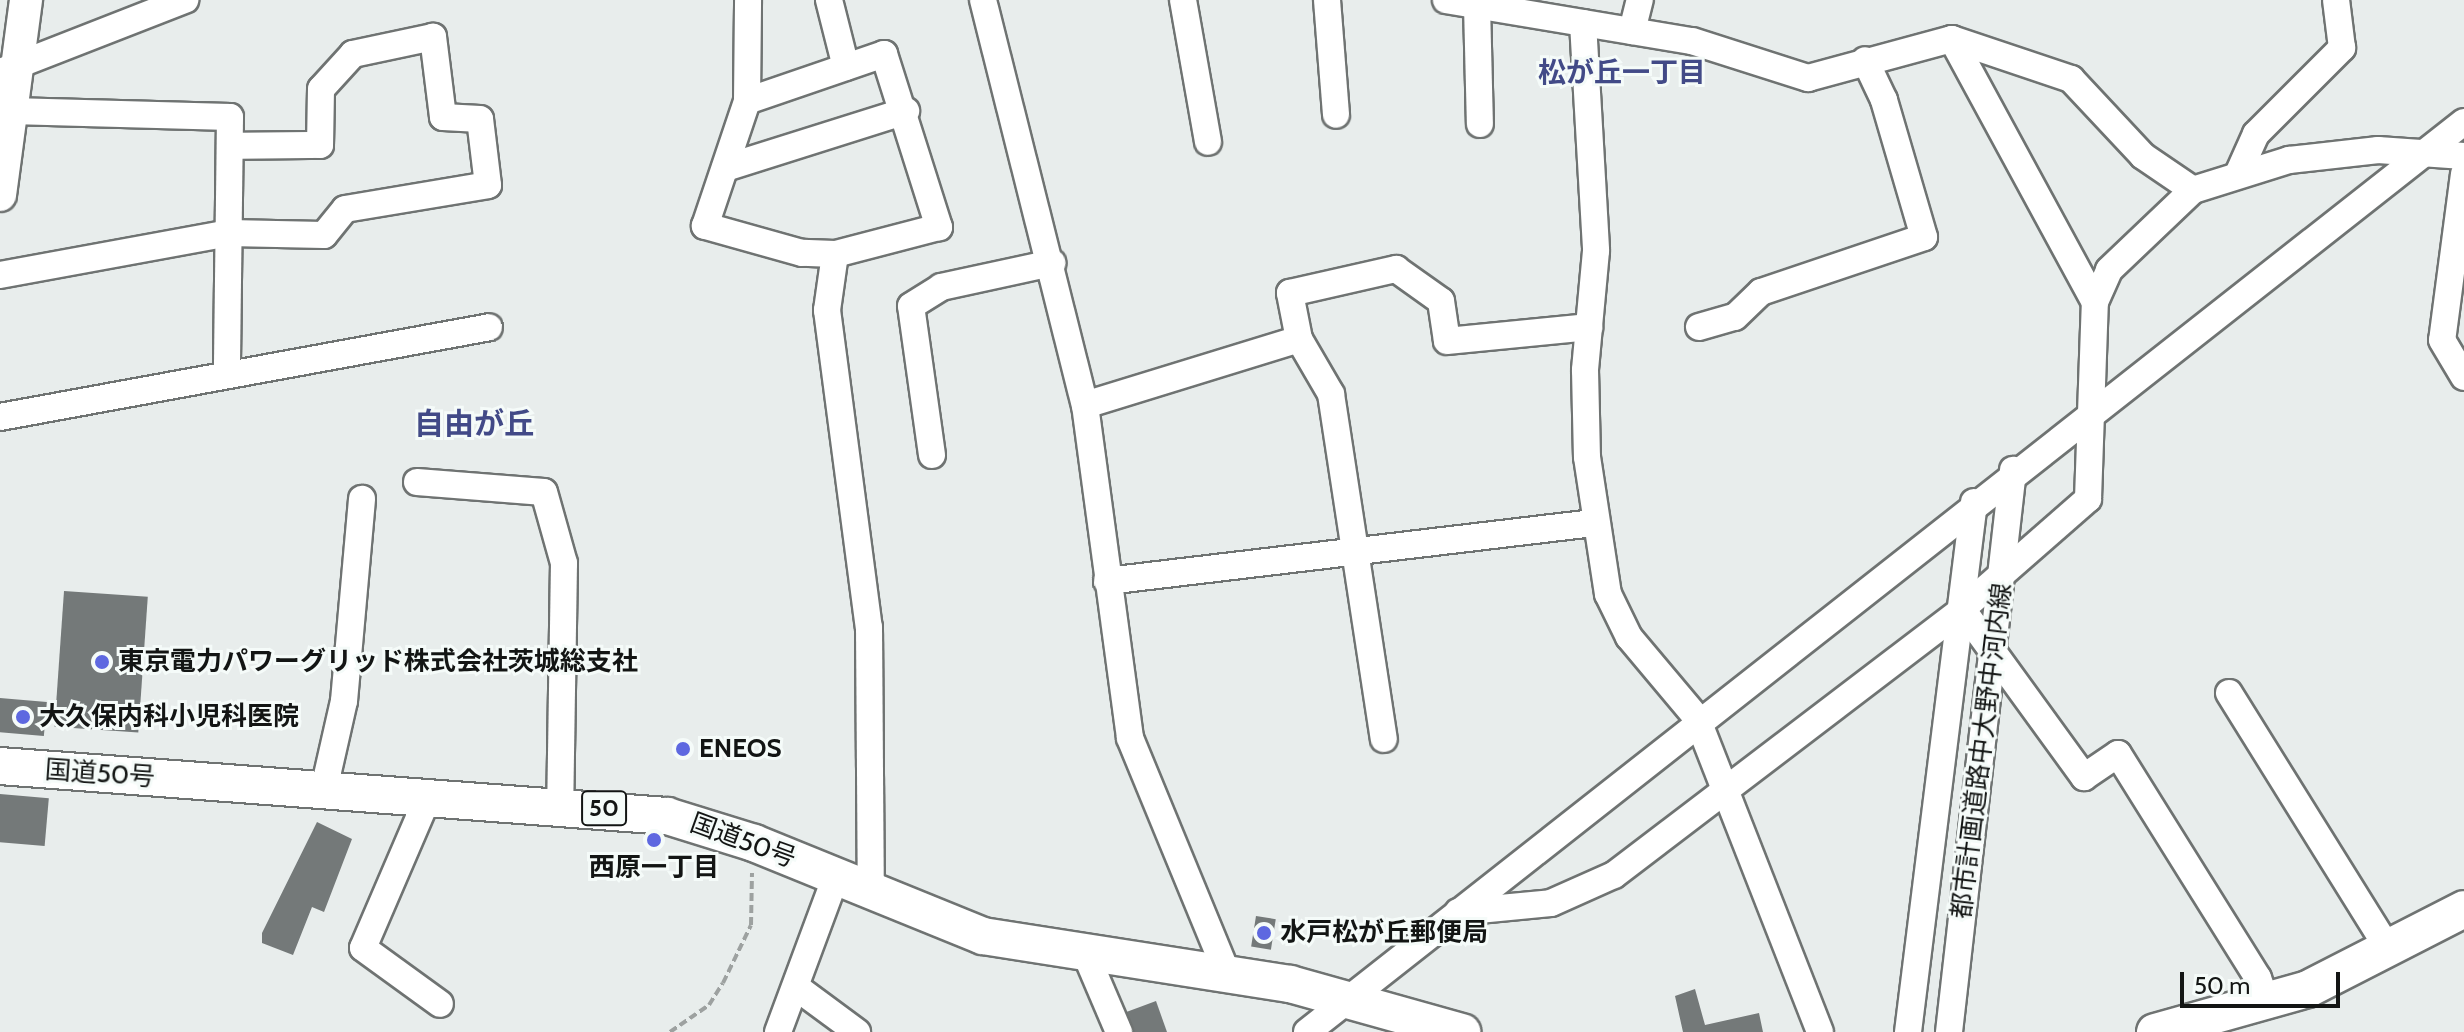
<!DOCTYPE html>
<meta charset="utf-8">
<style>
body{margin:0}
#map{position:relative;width:2464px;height:1032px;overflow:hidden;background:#e8edec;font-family:Cabin,"Noto Sans JP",sans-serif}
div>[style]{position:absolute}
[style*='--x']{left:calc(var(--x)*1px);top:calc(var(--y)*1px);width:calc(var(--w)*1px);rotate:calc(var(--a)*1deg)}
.building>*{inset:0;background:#747979;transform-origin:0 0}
.path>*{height:4px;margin-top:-2px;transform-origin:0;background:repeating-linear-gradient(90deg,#9da1a0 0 8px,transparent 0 12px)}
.roads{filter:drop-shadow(2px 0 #6f7372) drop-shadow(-2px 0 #6f7372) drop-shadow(0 2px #6f7372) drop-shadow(0 -2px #6f7372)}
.minor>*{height:26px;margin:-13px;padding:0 13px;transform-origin:13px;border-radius:13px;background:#fff}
.major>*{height:32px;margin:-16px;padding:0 16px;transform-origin:16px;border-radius:16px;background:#fff}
.highway>*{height:36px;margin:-18px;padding:0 18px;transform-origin:18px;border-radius:18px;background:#fff}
.dots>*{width:22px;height:22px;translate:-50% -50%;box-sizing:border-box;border:4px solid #f5fbf9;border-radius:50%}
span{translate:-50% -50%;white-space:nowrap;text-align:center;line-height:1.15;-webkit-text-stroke:6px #f5fbf9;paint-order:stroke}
.shield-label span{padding:2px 6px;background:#f5fbf9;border:2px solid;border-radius:6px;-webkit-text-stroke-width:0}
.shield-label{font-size:24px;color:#131514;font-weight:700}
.poi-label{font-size:26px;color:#131514;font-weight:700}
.left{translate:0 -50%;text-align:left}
.street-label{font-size:26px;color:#131514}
.neighbourhood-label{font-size:28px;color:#424a87;font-weight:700}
.quarter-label{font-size:30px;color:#424a87;font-weight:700}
.scale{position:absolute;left:2180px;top:972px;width:160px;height:36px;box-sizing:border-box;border:4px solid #131514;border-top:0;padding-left:10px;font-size:24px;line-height:28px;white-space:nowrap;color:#131514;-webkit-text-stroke:6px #f5fbf9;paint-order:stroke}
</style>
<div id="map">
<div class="building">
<i style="left:64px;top:591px;width:84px;height:136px;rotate:4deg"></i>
<i style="left:0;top:698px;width:47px;height:34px;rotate:5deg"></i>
<i style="left:0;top:794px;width:49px;height:48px;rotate:5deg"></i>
<i style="clip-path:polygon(317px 822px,352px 839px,324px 912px,312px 907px,293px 955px,262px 943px,262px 933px)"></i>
<i style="left:1256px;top:916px;width:20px;height:31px;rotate:9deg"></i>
<i style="clip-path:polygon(1695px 989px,1705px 1025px,1759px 1013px,1763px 1032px,1683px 1032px,1675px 996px)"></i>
<i style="clip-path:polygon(1156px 1001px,1167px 1032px,1128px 1032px,1121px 1014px)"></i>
</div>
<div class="path">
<i style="--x:670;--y:1032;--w:47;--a:-34.7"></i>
<i style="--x:709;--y:1005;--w:26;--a:-58"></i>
<i style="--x:723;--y:983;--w:64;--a:-64.2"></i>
<i style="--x:751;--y:925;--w:52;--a:-88.9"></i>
</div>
<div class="roads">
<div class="minor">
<i style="--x:829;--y:0;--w:69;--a:75.8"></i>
<i style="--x:983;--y:0;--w:418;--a:75.9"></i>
<i style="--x:1085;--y:405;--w:336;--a:82.3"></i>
<i style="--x:1130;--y:738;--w:252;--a:67.6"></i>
<i style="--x:1183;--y:0;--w:144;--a:80"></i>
<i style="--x:1327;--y:0;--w:115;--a:85.5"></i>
<i style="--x:1446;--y:0;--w:249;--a:9.5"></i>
<i style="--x:1692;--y:41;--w:122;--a:17.7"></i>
<i style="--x:1808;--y:78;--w:149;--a:-15.2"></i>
<i style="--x:1952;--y:39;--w:126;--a:18.6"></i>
<i style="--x:2071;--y:79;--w:105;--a:46.9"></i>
<i style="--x:2143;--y:156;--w:60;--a:34.2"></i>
<i style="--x:1477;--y:5;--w:119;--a:88.6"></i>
<i style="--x:1583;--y:23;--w:228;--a:86.7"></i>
<i style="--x:1596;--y:251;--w:120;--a:95.3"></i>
<i style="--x:1585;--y:370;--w:87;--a:88.7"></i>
<i style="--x:1587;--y:457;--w:139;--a:81.3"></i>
<i style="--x:1608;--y:594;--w:48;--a:64"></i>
<i style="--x:1629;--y:637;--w:106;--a:50"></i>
<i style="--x:1697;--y:718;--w:337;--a:68.6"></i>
<i style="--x:1632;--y:31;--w:32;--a:-76"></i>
<i style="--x:1952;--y:39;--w:299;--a:61.5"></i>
<i style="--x:0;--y:72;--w:199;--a:-21.3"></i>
<i style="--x:747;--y:101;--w:101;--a:-89.4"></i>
<i style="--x:11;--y:111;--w:219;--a:1.6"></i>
<i style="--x:230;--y:117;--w:255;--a:90.7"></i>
<i style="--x:725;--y:168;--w:190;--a:-17.5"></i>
<i style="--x:2238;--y:174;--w:44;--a:-65.8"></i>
<i style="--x:2256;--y:134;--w:122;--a:-45"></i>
<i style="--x:2342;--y:48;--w:48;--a:-97.1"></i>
<i style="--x:2464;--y:174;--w:167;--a:97.5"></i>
<i style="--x:2442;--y:340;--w:43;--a:59.3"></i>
<i style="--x:835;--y:254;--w:33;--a:-178"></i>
<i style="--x:802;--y:253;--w:101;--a:-164.4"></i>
<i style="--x:705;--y:226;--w:132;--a:-71.4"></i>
<i style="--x:747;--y:101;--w:145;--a:-18.9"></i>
<i style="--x:884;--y:54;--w:182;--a:72.4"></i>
<i style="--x:939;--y:227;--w:107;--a:165.4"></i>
<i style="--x:835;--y:254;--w:57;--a:98.1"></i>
<i style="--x:827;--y:310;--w:320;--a:82.5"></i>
<i style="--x:869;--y:627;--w:264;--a:89.6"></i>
<i style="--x:0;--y:275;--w:233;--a:-10.4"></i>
<i style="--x:229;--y:233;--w:95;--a:1.2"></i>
<i style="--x:324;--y:235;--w:33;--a:-51"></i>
<i style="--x:345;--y:209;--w:145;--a:-9.5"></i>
<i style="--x:488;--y:185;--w:66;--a:-96.9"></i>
<i style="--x:480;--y:119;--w:37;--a:-177"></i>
<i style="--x:443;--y:117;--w:81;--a:-97.1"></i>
<i style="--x:433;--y:37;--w:82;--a:168"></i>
<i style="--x:353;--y:54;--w:47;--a:132.4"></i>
<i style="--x:321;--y:89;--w:56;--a:91"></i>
<i style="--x:320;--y:145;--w:90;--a:179.4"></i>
<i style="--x:1699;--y:327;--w:37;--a:-16"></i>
<i style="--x:1735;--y:317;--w:36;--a:-44"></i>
<i style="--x:1761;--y:292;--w:172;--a:-18.6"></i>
<i style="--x:1924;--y:237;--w:143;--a:-106.3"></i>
<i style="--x:1884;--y:100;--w:44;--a:-115.4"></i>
<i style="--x:1299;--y:339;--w:64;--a:59.8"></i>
<i style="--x:1331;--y:394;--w:349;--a:81.3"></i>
<i style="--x:1085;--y:405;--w:224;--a:-17.1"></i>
<i style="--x:1299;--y:339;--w:47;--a:-101.1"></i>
<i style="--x:1290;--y:293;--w:109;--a:-12.8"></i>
<i style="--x:1396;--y:269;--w:55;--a:35.4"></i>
<i style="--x:1441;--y:301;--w:40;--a:81.5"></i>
<i style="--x:1447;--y:341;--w:143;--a:-5.6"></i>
<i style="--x:0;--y:417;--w:497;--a:-10.4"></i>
<i style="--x:932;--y:455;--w:150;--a:-98"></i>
<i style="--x:911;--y:306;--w:36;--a:-32"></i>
<i style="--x:941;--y:287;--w:114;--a:-12.2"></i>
<i style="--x:417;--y:482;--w:127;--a:4.5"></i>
<i style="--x:544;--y:492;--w:74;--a:74.3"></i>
<i style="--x:564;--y:563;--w:242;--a:90.9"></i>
<i style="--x:1107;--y:581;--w:489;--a:-6.8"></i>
<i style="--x:1962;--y:609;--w:208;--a:54"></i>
<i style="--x:2084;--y:777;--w:41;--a:-34.1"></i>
<i style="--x:2118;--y:754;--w:264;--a:58"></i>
<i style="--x:2258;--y:978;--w:28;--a:71"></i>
<i style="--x:2229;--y:693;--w:303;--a:58.1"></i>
<i style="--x:324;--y:789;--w:90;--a:-77.2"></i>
<i style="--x:344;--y:701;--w:203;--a:-84.9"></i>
<i style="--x:428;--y:797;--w:164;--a:113.3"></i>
<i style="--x:363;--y:948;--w:95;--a:36"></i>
<i style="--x:1458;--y:912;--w:93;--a:-5.5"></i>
<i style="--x:1551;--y:903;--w:69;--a:-24"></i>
<i style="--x:1614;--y:875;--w:435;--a:-37.3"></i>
<i style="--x:1960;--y:611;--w:170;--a:-41.2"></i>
<i style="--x:2088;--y:499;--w:197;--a:-88"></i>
<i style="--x:2095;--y:302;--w:35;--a:-66"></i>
<i style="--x:2109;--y:270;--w:116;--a:-43.6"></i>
<i style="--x:2193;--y:190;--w:101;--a:-17.4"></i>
<i style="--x:2289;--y:160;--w:90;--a:-6.4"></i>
<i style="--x:2378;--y:150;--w:86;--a:4"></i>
<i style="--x:1087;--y:957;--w:82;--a:66.9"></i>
<i style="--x:796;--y:987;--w:76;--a:36.4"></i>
<i style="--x:778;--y:1032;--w:166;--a:-69.6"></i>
<i style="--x:1307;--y:1032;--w:1472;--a:-38.19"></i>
<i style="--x:1908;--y:1032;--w:534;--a:-82.9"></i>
<i style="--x:1949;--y:1032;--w:566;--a:-83.5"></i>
</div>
<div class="major">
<i style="--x:0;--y:195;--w:197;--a:-82.4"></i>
</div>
<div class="highway">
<i style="--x:0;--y:766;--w:669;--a:4.29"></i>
<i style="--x:667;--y:816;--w:91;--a:17.2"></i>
<i style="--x:754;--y:843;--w:247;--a:22.1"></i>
<i style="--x:983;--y:936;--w:311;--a:8.9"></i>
<i style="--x:1290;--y:984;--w:179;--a:15.6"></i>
<i style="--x:2155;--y:1032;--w:159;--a:-15.7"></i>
<i style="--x:2308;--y:989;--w:175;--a:-27.1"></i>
</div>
</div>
<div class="dots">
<i style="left:102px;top:662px;background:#5e68e0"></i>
<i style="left:23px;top:717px;background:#5e68e0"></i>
<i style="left:683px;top:749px;background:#5e68e0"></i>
<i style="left:654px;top:840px;background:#5e68e0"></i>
<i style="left:1264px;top:933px;background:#5e68e0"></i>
</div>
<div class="shield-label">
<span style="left:604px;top:808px">50</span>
</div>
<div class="poi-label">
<span class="left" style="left:118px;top:662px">東京電力パワーグリッド株式会社茨城総支社</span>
<span class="left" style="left:39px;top:717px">大久保内科小児科医院</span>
<span class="left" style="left:699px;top:749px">ENEOS</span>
<span style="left:654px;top:868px">西原一丁目</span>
<span class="left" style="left:1280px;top:933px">水戸松が丘郵便局</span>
</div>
<div class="street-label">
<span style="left:1982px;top:751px;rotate:-83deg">都市計画道路中大野中河内線</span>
<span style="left:100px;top:774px;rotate:4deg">国道50号</span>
<span style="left:743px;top:841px;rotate:20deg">国道50号</span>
</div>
<div class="neighbourhood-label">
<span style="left:1622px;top:72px">松が丘一丁目</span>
</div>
<div class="quarter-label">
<span style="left:474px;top:424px">自由が丘</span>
</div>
<div class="scale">50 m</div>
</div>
